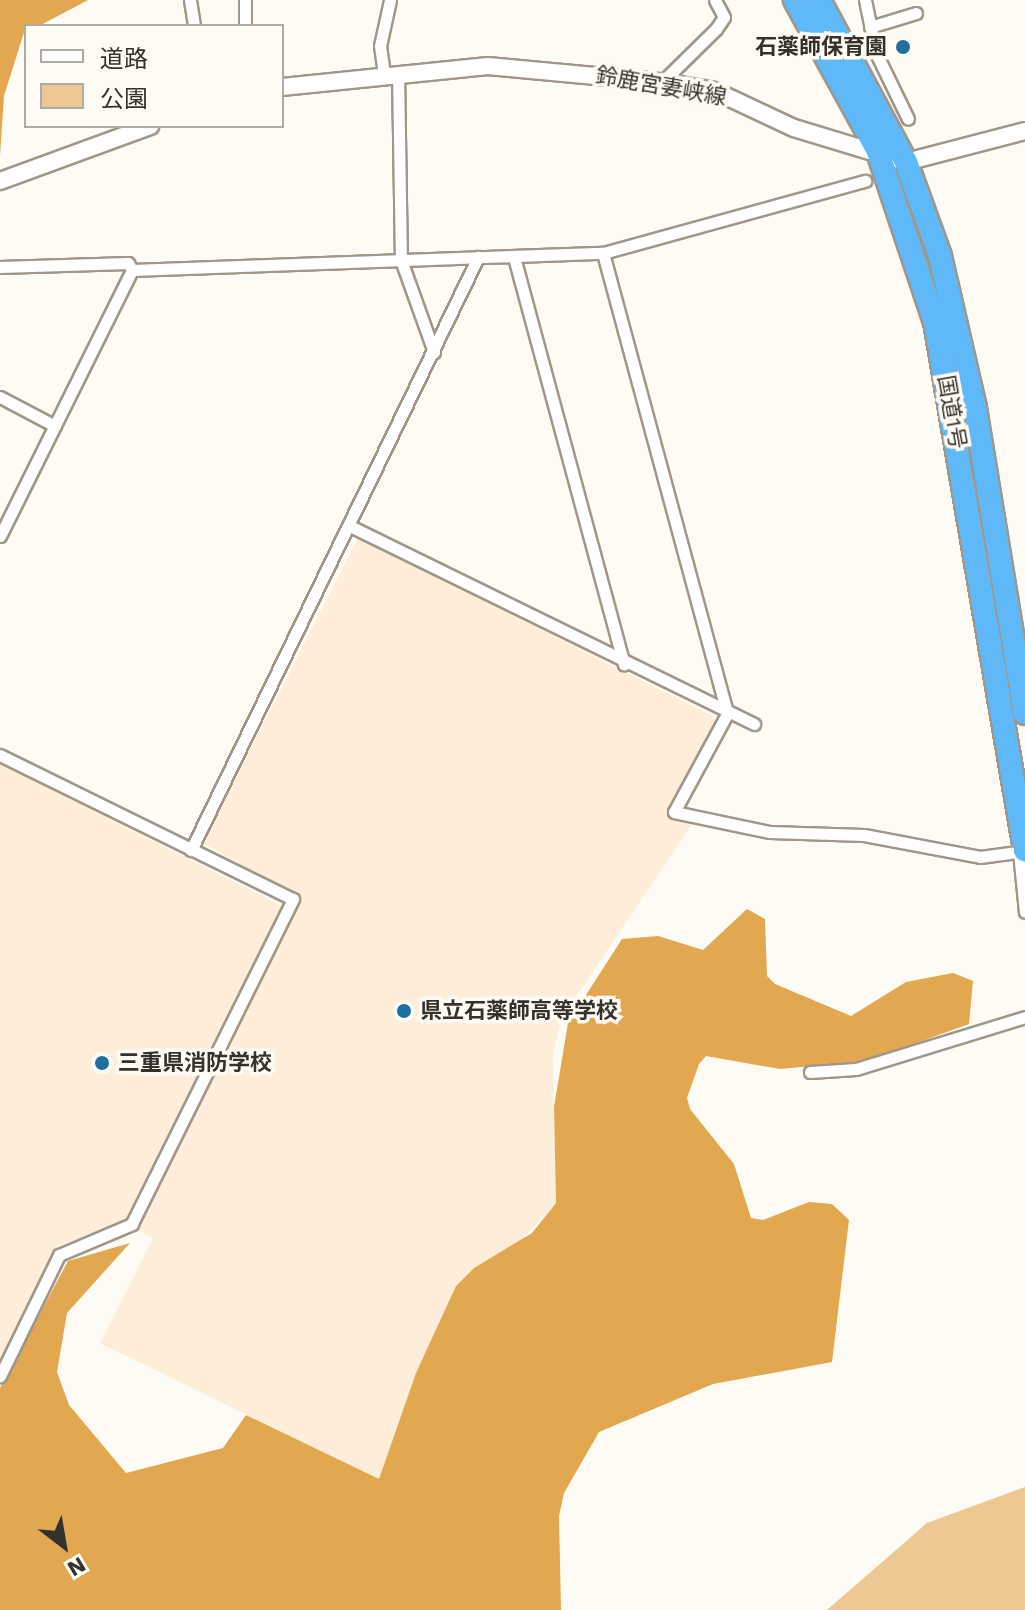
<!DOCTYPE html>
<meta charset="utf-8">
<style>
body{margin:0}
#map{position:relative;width:1025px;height:1610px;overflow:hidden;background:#fefaf4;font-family:"Work Sans","Noto Sans JP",sans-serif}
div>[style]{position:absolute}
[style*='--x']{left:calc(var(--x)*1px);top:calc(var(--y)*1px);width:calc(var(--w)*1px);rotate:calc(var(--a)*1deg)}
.built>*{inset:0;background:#feeed9}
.green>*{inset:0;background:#edc893}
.forest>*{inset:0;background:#e1a84f}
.roads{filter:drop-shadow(2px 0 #a09789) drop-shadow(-2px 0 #a09789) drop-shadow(0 2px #a09789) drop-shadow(0 -2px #a09789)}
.street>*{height:11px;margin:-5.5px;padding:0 5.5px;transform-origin:5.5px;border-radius:5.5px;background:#fff}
.secondary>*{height:16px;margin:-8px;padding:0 8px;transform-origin:8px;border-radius:8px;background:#fff}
.highway>*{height:22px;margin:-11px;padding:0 11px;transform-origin:11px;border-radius:11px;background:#5fb9f9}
.dots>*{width:22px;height:22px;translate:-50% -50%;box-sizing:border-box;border:4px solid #fefaf4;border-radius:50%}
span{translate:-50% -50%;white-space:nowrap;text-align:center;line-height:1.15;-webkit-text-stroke:7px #fefaf4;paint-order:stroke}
.poi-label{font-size:22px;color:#35312c;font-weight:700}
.right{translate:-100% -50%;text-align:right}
.left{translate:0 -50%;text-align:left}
.street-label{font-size:22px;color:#35312c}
.legend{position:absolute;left:24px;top:24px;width:260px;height:104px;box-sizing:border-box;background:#fefaf4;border:2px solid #aeaaa4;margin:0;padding:10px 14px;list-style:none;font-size:24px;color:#35312c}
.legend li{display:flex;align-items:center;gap:16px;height:40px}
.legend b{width:40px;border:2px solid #aeaaa4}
.north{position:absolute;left:24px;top:1506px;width:80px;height:80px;-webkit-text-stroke:6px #fefaf4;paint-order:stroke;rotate:149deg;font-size:22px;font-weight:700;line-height:32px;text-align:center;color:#35312c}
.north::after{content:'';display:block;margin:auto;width:28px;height:36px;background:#35312c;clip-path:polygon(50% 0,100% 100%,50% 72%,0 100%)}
</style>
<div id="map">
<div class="built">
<i style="clip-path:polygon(358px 538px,713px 716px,715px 724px,667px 815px,692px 824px,561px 1019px,553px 1056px,556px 1203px,438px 1331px,416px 1373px,380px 1480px,100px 1343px,153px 1238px,138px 1230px,300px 898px,203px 843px)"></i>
<i style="clip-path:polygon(0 764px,282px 906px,125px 1220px,55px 1247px,0 1362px)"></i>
</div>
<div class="green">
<i style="clip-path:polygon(1025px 1487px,1025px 1610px,827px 1610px,927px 1523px)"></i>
</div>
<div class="forest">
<i style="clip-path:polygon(0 0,88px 0,39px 26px,26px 26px,4px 96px,0 156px)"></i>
<i style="clip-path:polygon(747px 909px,765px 919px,767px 976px,775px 984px,851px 1016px,906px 982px,953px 973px,973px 981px,969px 1024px,867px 1061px,780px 1069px,706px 1056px,699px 1064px,687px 1098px,690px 1109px,734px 1164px,751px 1218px,763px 1220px,809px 1202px,832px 1204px,849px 1220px,832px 1362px,713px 1384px,599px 1432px,564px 1493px,559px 1516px,561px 1610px,0 1610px,0 1388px,68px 1261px,130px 1243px,67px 1313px,57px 1372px,69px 1405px,126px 1473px,223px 1448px,246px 1415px,379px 1479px,416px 1373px,456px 1286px,474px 1268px,532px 1233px,556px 1203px,554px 1107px,568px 1023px,622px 939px,658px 936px,703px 950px)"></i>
</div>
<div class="roads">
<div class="street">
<i style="--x:190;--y:0;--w:26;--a:81"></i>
<i style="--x:865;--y:0;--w:54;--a:78.3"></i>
<i style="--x:876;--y:53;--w:73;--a:64.1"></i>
<i style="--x:245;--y:26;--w:26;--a:-90"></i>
<i style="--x:870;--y:27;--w:48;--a:-16.9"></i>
<i style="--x:398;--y:72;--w:188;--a:89.1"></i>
<i style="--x:401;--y:260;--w:98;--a:70.3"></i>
<i style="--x:384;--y:74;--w:28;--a:-98"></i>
<i style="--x:380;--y:46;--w:47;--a:-77.7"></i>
<i style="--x:662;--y:82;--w:76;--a:-44.5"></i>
<i style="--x:716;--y:29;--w:14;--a:-56"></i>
<i style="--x:724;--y:17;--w:19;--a:-118"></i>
<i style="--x:603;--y:253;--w:477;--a:74.9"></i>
<i style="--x:727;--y:714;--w:111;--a:118.4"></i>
<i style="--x:674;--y:812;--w:98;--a:11.8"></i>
<i style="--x:770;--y:832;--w:94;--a:1.8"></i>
<i style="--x:864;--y:835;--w:118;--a:10.7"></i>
<i style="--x:980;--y:857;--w:45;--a:-7.6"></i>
<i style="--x:514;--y:257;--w:422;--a:74.9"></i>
<i style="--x:0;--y:267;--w:128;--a:-1.8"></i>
<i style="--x:128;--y:263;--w:8;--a:60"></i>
<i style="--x:132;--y:270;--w:471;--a:-2.1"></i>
<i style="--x:603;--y:253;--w:272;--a:-15.4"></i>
<i style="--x:0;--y:397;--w:62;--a:27.8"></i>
<i style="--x:350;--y:526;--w:450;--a:26.1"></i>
<i style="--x:0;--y:536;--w:297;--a:-63.6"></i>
<i style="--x:0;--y:755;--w:326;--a:26.2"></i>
<i style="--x:293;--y:899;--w:363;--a:116.4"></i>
<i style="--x:132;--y:1224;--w:79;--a:157"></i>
<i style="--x:59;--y:1255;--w:135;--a:116"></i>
<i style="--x:191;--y:850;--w:659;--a:-64.17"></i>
<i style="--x:1019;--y:852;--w:60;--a:84.3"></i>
<i style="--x:810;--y:1072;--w:46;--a:-3.7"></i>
<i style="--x:856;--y:1069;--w:177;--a:-17.1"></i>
</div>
<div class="secondary">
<i style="--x:282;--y:87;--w:207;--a:-5.8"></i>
<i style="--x:488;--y:66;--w:175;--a:5.3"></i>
<i style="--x:662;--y:82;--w:54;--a:9.6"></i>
<i style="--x:715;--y:91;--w:87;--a:25.1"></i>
<i style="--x:794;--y:128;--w:117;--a:16.9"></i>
<i style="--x:906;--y:162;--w:123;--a:-14.6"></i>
<i style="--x:0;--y:181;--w:160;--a:-20.1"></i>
</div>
<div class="highway">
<i style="--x:795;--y:0;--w:170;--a:61.2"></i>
<i style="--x:877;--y:149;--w:182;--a:71.5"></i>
<i style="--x:935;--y:322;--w:536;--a:80.33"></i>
<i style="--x:819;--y:0;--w:184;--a:61.8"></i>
<i style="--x:906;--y:162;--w:100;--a:70.1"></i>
<i style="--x:940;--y:256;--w:156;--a:77"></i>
<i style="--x:975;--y:408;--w:309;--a:80.7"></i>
</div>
</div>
<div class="dots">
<i style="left:903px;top:47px;background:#216fa1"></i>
<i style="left:404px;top:1011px;background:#216fa1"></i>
<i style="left:102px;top:1063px;background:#216fa1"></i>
</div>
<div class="poi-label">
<span class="right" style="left:887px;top:47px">石薬師保育園</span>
<span class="left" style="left:420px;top:1011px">県立石薬師高等学校</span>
<span class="left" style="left:118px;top:1063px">三重県消防学校</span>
</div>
<div class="street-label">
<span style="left:661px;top:86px;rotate:10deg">鈴鹿宮妻峡線</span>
<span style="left:952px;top:412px;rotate:80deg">国道1号</span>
</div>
<ul class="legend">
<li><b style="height:10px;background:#fff"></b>道路</li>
<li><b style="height:22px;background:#edc893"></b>公園</li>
</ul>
<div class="north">N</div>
</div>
